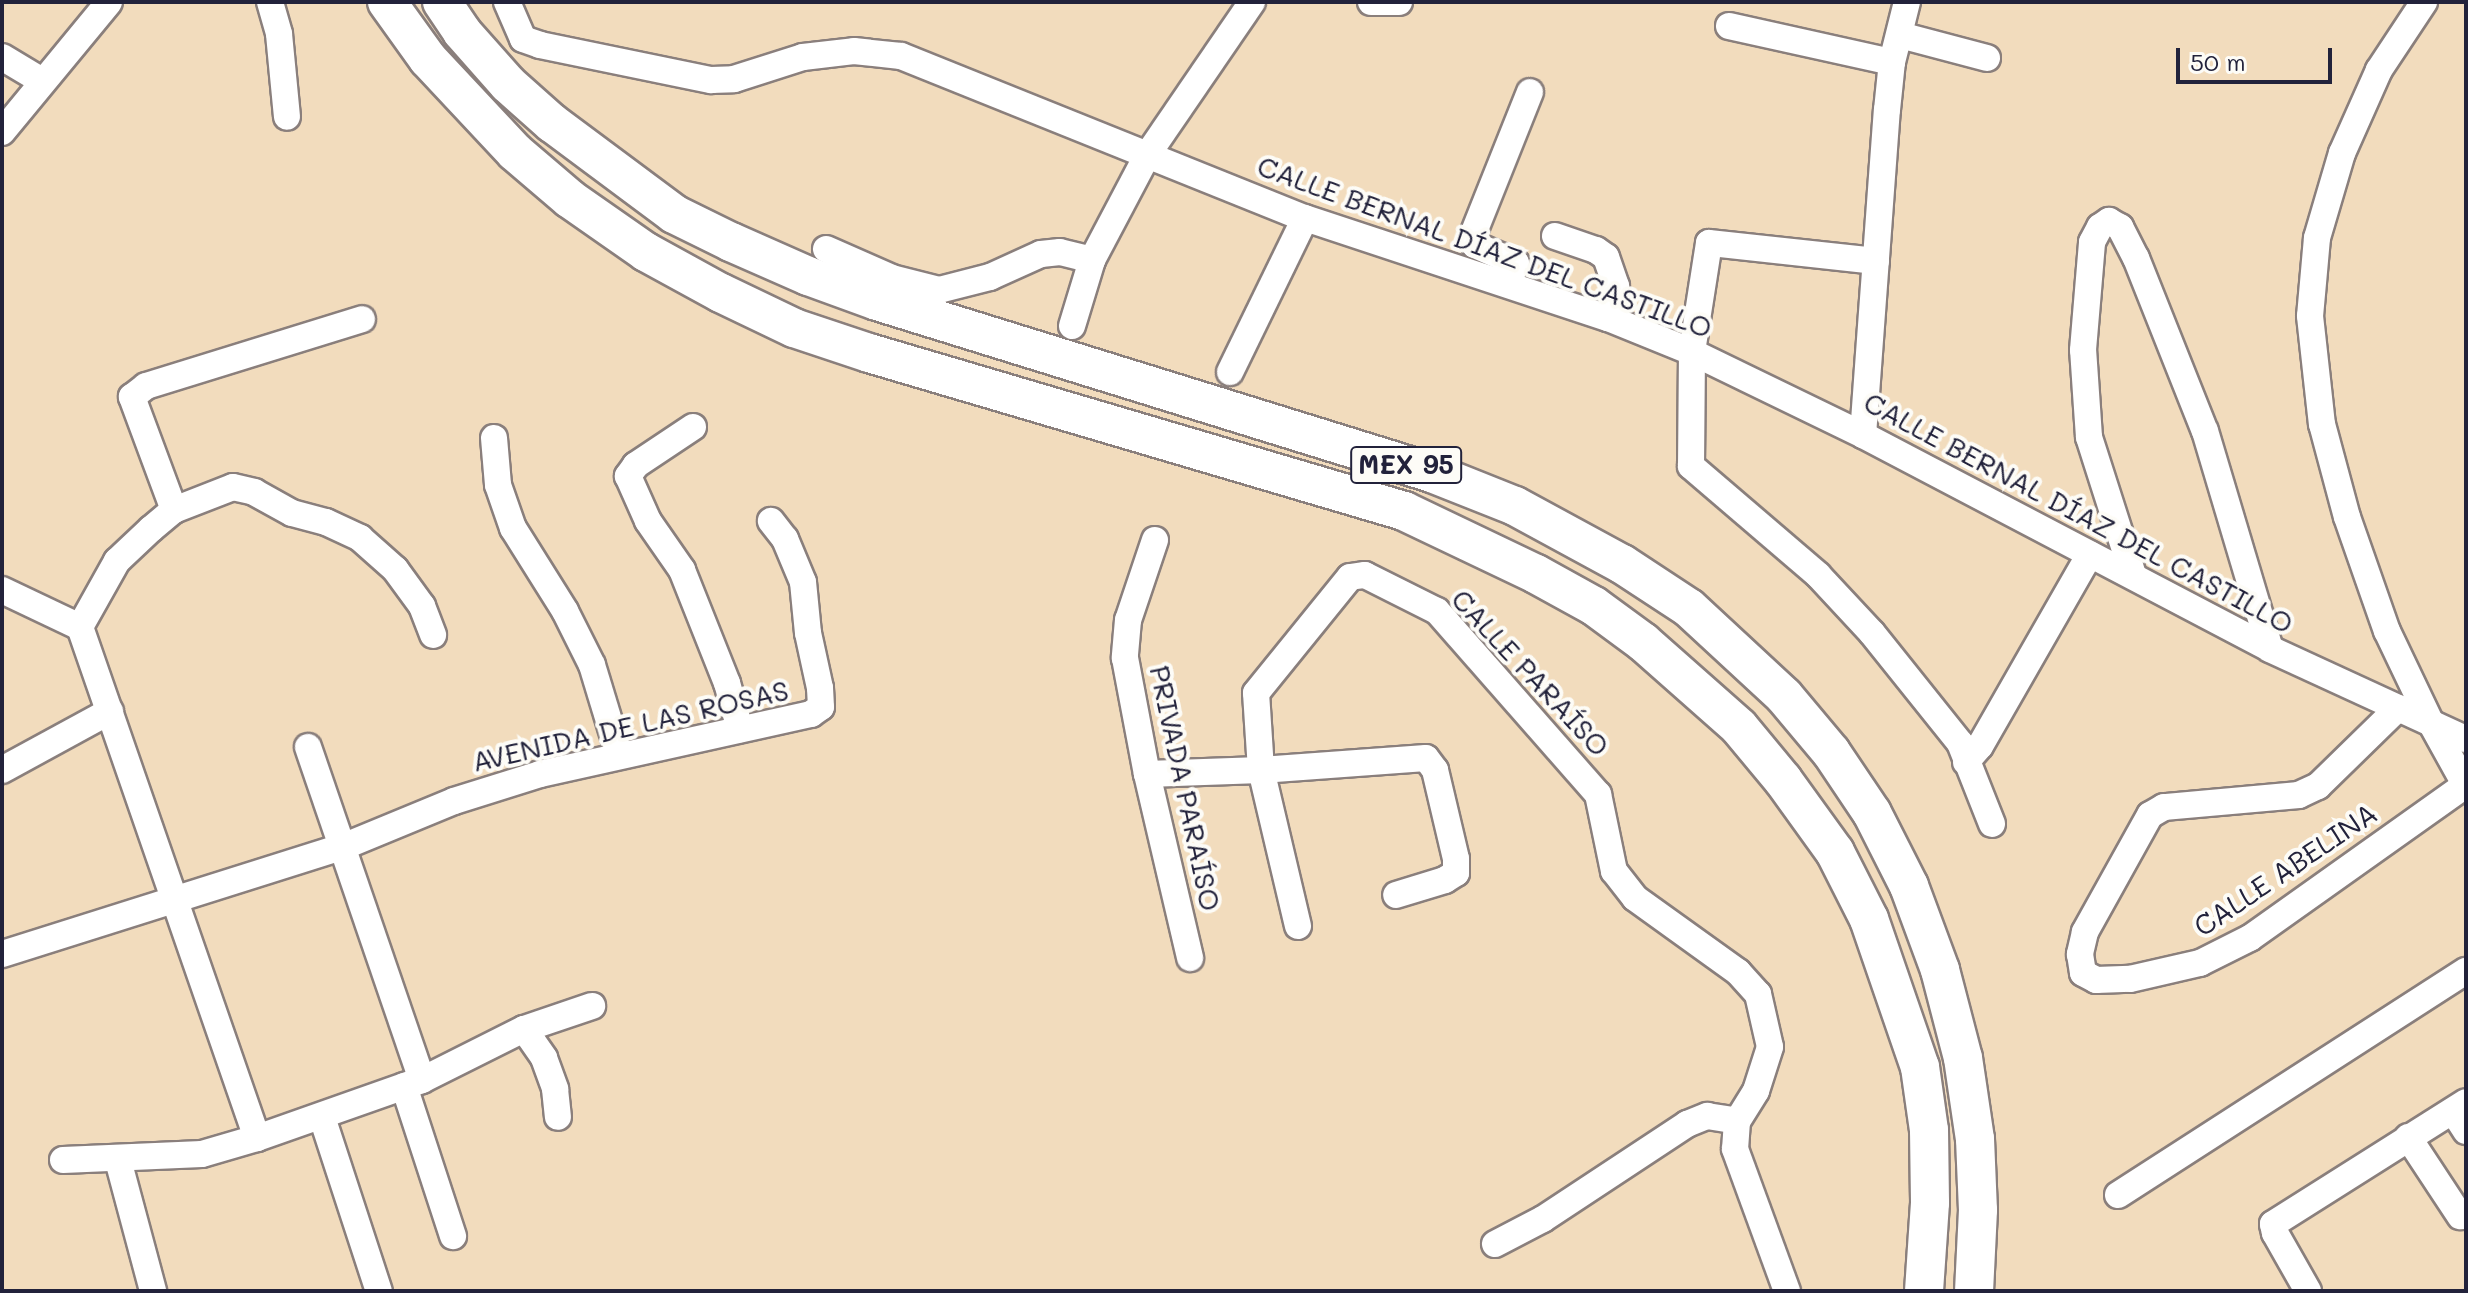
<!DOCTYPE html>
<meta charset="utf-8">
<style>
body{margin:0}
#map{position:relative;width:2468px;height:1293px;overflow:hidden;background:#f2dcbd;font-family:Mali,sans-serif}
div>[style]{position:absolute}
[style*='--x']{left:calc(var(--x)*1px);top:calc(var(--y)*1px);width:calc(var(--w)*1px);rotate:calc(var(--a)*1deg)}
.roads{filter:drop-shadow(2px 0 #8a7f7c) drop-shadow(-2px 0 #8a7f7c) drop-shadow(0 2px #8a7f7c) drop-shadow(0 -2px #8a7f7c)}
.minor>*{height:26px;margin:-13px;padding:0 13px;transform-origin:13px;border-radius:13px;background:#fff}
.highway>*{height:38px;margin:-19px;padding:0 19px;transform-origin:19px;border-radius:19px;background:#fff}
span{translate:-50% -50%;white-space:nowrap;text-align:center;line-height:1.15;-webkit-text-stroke:8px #fdfcf7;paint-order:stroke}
.shield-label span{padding:2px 6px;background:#fdfcf7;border:2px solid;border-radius:6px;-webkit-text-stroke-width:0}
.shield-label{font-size:26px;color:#22223b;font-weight:700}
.street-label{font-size:28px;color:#22223b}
.frame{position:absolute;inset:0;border:4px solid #22223b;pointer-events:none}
.scale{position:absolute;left:2176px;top:48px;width:156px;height:36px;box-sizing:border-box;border:4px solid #22223b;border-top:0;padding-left:10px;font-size:24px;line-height:28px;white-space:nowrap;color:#22223b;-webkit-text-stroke:6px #fdfcf7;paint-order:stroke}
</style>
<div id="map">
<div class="roads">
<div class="minor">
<i style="--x:270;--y:2;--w:33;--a:74"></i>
<i style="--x:279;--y:34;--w:83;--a:84.5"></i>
<i style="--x:507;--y:2;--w:40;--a:66.6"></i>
<i style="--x:523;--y:39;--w:18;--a:19"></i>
<i style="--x:540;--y:45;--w:175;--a:11.6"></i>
<i style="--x:711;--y:80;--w:23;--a:-2"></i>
<i style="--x:734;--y:79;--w:72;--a:-17.7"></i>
<i style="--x:803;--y:57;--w:51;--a:-6.7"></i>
<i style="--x:854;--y:51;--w:47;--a:6.1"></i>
<i style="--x:901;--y:56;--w:435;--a:21.9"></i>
<i style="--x:1305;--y:218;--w:319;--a:18.3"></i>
<i style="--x:1608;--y:318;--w:91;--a:22"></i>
<i style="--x:1692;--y:352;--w:190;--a:25.9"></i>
<i style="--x:1863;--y:435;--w:460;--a:27.7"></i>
<i style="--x:2270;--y:649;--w:216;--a:24.7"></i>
<i style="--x:1371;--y:2;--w:28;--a:0"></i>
<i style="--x:2424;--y:2;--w:82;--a:123.5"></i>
<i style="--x:2379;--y:70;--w:91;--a:114"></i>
<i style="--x:2342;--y:153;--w:89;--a:106.4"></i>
<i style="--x:2317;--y:238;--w:78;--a:95.1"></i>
<i style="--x:2310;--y:316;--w:109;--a:83.7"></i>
<i style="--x:2322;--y:424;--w:96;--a:75"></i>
<i style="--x:2347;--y:517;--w:121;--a:70.7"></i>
<i style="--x:2387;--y:631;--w:100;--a:64.5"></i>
<i style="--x:2430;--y:721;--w:74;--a:61"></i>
<i style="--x:1729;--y:26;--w:167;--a:12.5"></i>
<i style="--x:1900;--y:35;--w:90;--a:14.8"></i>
<i style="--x:2;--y:57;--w:47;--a:31"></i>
<i style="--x:2;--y:132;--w:168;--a:-50.5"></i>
<i style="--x:1555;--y:236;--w:43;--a:18.9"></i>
<i style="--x:1596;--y:250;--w:12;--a:35"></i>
<i style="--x:1606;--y:257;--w:31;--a:71"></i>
<i style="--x:1616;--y:286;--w:33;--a:104"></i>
<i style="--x:826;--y:249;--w:72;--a:23.7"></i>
<i style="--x:892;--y:278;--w:49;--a:14.3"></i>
<i style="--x:939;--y:290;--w:53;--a:-14.3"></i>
<i style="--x:990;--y:277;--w:56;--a:-24.3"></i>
<i style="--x:1041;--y:254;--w:19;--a:-6"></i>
<i style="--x:1060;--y:252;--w:33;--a:14"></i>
<i style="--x:1876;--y:261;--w:168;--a:-173.8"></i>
<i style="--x:1709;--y:243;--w:110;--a:98.9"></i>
<i style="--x:1692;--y:352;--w:114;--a:90.5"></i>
<i style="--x:1691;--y:466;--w:167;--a:40.6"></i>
<i style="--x:1818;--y:575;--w:79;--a:47"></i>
<i style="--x:1872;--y:633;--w:141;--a:51.3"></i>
<i style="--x:1960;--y:743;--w:87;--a:68.4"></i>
<i style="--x:1508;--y:284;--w:22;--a:-69"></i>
<i style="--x:1516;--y:263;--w:45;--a:-156.3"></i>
<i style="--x:1475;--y:245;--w:9;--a:-111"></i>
<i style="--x:1472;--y:237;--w:156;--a:-68.2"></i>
<i style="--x:1072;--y:326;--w:69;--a:-73.1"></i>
<i style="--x:1092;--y:260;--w:120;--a:-62.2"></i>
<i style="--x:1148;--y:154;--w:184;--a:-55.6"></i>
<i style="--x:1230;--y:372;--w:171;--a:-64"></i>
<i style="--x:693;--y:427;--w:69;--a:146.3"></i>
<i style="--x:636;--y:465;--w:14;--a:126"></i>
<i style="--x:628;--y:476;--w:49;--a:66"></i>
<i style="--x:648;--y:521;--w:60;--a:55.2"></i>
<i style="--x:682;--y:570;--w:122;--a:68.3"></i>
<i style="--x:727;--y:683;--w:48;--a:74.2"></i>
<i style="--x:1863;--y:435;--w:326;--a:-85.8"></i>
<i style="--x:1887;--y:110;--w:48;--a:-84.1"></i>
<i style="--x:1892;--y:62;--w:62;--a:-76"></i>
<i style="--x:494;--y:438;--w:47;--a:85.1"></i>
<i style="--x:498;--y:485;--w:46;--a:70.8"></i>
<i style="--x:513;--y:528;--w:98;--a:57.9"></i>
<i style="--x:565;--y:611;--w:60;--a:63.4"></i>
<i style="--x:592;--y:665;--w:93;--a:73.1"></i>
<i style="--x:174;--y:510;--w:121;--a:-110.4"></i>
<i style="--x:132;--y:397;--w:18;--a:-38"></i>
<i style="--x:146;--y:386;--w:226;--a:-17.2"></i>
<i style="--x:1155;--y:540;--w:84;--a:108.6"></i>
<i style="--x:1128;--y:620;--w:38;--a:95"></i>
<i style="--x:1125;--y:658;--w:118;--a:79.3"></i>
<i style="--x:1147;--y:774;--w:189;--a:76.8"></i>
<i style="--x:2133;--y:575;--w:145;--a:-107.7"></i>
<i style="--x:2089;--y:437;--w:87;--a:-93.9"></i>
<i style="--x:2083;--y:350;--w:108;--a:-85.2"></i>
<i style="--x:2092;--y:242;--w:17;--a:-62"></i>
<i style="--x:2100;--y:227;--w:11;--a:-34"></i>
<i style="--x:2109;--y:221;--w:13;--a:29"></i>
<i style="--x:2120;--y:227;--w:35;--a:63"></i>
<i style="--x:2136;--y:258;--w:186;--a:68.3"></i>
<i style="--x:2205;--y:431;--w:227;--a:73.4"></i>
<i style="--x:2;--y:590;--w:86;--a:25.4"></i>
<i style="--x:80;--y:627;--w:541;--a:70.89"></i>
<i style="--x:80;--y:627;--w:76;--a:-60.7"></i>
<i style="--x:117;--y:561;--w:47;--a:-43.3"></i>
<i style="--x:151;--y:529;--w:30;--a:-40"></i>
<i style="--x:174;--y:510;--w:63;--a:-21.3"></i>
<i style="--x:233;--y:487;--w:22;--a:13"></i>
<i style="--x:254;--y:492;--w:43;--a:28.9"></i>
<i style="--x:292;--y:513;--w:35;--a:15"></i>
<i style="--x:326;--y:522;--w:38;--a:25"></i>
<i style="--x:360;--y:538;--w:47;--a:41.5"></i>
<i style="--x:395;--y:569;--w:46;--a:53.9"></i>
<i style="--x:422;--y:606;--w:31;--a:69"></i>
<i style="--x:2398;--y:708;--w:112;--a:135.7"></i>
<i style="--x:2318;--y:786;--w:21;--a:155"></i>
<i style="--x:2299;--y:795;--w:136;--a:174.9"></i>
<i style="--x:2164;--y:807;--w:16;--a:150"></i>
<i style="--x:2150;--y:815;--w:134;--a:119.1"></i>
<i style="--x:2085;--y:932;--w:23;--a:103"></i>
<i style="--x:2080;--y:954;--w:19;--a:81"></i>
<i style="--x:2083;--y:973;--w:15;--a:28"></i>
<i style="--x:2096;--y:980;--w:34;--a:-2"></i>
<i style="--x:2130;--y:979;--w:72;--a:-12.9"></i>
<i style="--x:2200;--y:963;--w:56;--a:-26.6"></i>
<i style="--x:2250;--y:938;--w:264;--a:-35.4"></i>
<i style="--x:308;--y:747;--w:352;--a:71.1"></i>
<i style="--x:1966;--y:762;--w:21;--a:-49"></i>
<i style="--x:1980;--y:746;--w:221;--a:-60.2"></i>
<i style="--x:2;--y:770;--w:123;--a:-28.6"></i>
<i style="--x:1147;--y:774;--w:114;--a:-2"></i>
<i style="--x:1261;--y:770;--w:165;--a:-4.2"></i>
<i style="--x:1426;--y:758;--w:15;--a:53"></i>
<i style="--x:1435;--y:770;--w:91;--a:76.7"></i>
<i style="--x:1456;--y:859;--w:14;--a:90"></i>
<i style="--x:1456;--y:873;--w:13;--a:148"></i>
<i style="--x:1445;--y:880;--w:51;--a:163"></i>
<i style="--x:1298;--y:926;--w:160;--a:-103.3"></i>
<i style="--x:1261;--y:770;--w:77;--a:-93.7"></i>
<i style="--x:1256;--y:693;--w:149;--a:-51"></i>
<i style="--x:1350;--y:577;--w:15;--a:-8"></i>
<i style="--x:1365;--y:575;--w:80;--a:26.6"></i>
<i style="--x:1437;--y:611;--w:244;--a:48.7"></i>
<i style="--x:1598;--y:794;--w:79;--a:78.3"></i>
<i style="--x:1614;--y:871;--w:34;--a:52"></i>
<i style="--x:1635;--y:898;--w:127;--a:35.7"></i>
<i style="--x:1738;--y:972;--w:30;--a:48"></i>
<i style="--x:1758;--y:994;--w:54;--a:77.2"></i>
<i style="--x:1770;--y:1047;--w:46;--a:107.7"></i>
<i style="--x:1756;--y:1091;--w:36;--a:122"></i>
<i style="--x:1737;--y:1121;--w:28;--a:94"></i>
<i style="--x:1735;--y:1149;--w:151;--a:69.9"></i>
<i style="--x:2;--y:954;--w:360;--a:-17.5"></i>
<i style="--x:345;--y:846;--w:118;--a:-22.4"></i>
<i style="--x:454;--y:801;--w:90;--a:-17.4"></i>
<i style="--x:540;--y:774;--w:278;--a:-12.5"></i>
<i style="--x:811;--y:714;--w:12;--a:-35"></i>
<i style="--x:821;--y:707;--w:19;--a:-93"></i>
<i style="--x:820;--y:688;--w:56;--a:-102.3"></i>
<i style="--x:808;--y:633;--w:51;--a:-95.6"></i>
<i style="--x:803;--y:582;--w:47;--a:-112.7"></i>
<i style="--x:785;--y:539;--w:23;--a:-128"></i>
<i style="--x:524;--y:1029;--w:35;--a:55"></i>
<i style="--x:544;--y:1058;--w:33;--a:70"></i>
<i style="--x:555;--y:1089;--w:28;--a:84"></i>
<i style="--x:404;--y:1086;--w:158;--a:71.9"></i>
<i style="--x:2453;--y:1111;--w:24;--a:57"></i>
<i style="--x:322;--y:1117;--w:183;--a:71.9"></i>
<i style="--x:2408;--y:1137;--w:95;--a:56.6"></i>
<i style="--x:63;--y:1160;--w:139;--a:-2.5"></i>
<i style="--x:202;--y:1154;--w:57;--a:-16.2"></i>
<i style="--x:257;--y:1138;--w:175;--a:-19.4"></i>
<i style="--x:422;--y:1080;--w:114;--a:-26.6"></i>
<i style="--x:524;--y:1029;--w:72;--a:-18.7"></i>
<i style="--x:118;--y:1160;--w:136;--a:75"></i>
<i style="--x:2118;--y:1195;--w:414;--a:-32.8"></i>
<i style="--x:1495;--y:1244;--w:54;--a:-27.5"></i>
<i style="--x:1543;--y:1219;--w:173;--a:-33.4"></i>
<i style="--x:1687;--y:1124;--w:22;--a:-22"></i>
<i style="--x:1707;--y:1116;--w:30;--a:9"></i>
<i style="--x:2308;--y:1291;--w:67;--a:-119.6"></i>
<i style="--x:2275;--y:1233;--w:9;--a:-103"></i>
<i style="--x:2273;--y:1224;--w:228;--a:-32.3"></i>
</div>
<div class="highway">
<i style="--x:387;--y:2;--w:70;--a:54.3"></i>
<i style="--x:428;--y:59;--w:127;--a:46.9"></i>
<i style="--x:515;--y:152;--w:72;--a:40.5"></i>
<i style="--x:570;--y:199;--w:93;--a:34.9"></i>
<i style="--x:646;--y:252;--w:85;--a:28.7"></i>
<i style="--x:721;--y:293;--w:81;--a:25.6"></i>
<i style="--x:794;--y:328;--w:79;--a:18.4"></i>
<i style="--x:869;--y:353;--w:558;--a:16.45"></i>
<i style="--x:1404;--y:511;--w:146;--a:25.5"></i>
<i style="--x:1536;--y:574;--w:66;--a:28.9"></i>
<i style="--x:1594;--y:606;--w:61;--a:36.3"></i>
<i style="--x:1643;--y:642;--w:128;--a:41.5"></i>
<i style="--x:1739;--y:727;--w:69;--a:50.3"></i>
<i style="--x:1783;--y:780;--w:89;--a:54.2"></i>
<i style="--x:1835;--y:852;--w:75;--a:63.1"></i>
<i style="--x:1869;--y:919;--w:157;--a:71"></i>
<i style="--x:1920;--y:1067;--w:64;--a:81.9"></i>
<i style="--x:1929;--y:1130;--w:73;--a:89.2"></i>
<i style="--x:1930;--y:1203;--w:88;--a:93.9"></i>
<i style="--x:442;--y:2;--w:36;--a:56"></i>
<i style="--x:462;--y:32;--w:69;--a:48.5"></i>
<i style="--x:508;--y:84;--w:59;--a:41.6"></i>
<i style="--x:552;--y:123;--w:152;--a:36.7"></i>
<i style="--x:674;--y:214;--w:64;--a:26.2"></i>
<i style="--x:731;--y:242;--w:84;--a:23.8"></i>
<i style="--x:808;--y:276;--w:73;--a:19.9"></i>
<i style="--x:877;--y:301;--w:581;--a:17.22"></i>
<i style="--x:1432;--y:473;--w:89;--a:21.7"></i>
<i style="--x:1515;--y:506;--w:122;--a:28.5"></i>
<i style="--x:1622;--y:564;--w:80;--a:33.3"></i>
<i style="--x:1689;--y:608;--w:129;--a:42.8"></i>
<i style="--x:1784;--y:696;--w:73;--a:50"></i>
<i style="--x:1831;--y:752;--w:73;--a:56.1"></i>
<i style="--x:1872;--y:813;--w:82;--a:63.1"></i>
<i style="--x:1909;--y:886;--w:90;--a:69.7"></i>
<i style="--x:1940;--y:970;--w:91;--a:75.4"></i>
<i style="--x:1963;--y:1058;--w:82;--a:81.6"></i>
<i style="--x:1975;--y:1139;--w:71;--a:87.6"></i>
<i style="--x:1978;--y:1210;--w:81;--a:92.8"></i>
</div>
</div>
<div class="shield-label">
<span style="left:1406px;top:465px">MEX 95</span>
</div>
<div class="street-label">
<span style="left:1485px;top:246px;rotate:20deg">CALLE BERNAL DÍAZ DEL CASTILLO</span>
<span style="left:2079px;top:512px;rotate:28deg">CALLE BERNAL DÍAZ DEL CASTILLO</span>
<span style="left:1531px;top:672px;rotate:47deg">CALLE PARAÍSO</span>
<span style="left:630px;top:725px;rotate:-13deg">AVENIDA DE LAS ROSAS</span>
<span style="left:1186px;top:788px;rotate:78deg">PRIVADA PARAÍSO</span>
<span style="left:2285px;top:869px;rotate:-34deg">CALLE ABELINA</span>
</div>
<div class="frame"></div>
<div class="scale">50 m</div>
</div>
